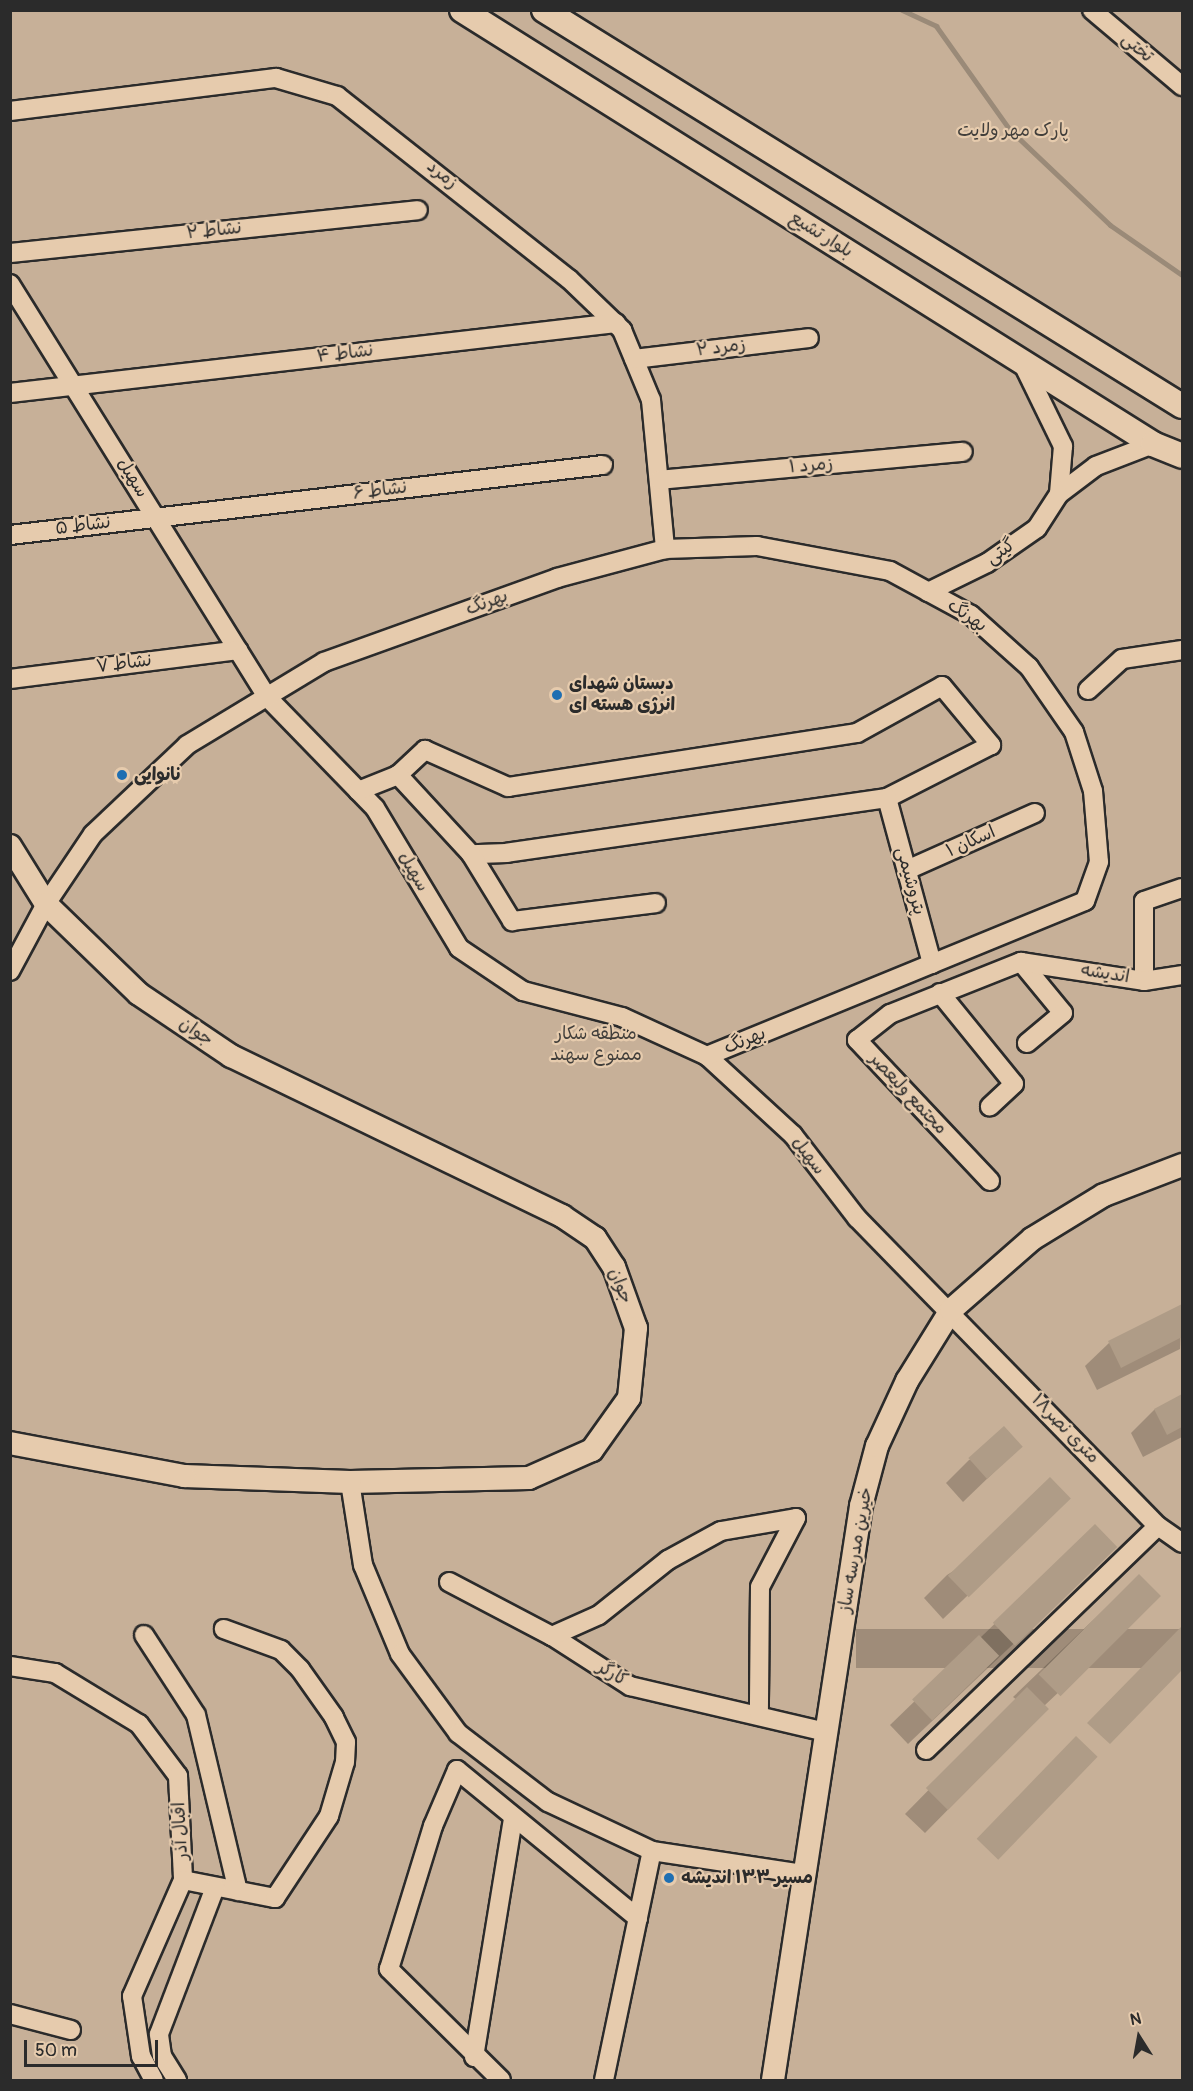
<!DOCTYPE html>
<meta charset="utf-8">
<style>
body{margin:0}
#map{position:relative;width:1193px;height:2091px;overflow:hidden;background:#e6cbad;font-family:Pangolin,"Playpen Sans Arabic",sans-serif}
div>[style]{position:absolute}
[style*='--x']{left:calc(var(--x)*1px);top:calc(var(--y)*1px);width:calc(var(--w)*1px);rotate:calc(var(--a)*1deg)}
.green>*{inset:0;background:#c7b098;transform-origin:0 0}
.shadow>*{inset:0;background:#0003;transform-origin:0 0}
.stream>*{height:5px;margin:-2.5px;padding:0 2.5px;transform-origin:2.5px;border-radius:2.5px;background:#9a8a78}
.building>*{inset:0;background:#af9c87;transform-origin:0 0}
.roads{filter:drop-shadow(2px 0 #2b2b2b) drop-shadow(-2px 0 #2b2b2b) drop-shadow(0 2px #2b2b2b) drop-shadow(0 -2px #2b2b2b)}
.minor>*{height:18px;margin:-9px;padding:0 9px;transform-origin:9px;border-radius:9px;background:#e6cbad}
.tertiary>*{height:22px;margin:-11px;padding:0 11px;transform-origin:11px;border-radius:11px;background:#e6cbad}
.secondary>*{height:24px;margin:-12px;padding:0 12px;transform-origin:12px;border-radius:12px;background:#e6cbad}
.dots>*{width:16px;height:16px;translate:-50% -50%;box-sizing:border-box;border:3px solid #e6cbad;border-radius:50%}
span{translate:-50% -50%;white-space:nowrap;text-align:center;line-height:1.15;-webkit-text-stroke:4.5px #e6cbad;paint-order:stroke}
.street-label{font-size:18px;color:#2b2b2b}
.park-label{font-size:18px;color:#423f3b}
.poi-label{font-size:18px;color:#2b2b2b;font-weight:700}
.left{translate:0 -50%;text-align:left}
.frame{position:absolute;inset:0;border:12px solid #2b2b2b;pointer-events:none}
.north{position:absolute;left:1109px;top:2007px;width:60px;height:60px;-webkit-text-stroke:4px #e6cbad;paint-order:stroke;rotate:349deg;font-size:16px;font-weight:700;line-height:24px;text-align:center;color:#2b2b2b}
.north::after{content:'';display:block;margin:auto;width:21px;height:27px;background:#2b2b2b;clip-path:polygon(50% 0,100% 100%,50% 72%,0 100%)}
.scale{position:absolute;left:24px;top:2040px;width:134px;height:27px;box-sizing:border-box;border:3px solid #2b2b2b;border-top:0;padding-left:8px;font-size:18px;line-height:21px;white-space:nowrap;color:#2b2b2b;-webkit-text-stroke:4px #e6cbad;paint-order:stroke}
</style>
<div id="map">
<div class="green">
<i style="left:11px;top:11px;width:1171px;height:2069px"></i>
</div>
<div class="shadow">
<i style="clip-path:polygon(1182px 1306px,1180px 1349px,1097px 1390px,1085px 1366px,1109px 1343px)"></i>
<i style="clip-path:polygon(1182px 1396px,1182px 1437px,1143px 1457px,1131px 1433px,1154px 1410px)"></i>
<i style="clip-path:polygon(1020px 1447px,963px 1502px,946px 1483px,969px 1460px)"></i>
<i style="clip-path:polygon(1069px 1499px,943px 1619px,924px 1598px,947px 1575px)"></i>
<i style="clip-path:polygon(1095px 1527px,1091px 1570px,908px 1744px,890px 1725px)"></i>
<i style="clip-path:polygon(1139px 1576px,1135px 1620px,1044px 1706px,1047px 1709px,925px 1833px,905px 1814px,1017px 1700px,1013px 1697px)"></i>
<i style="left:1182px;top:1629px;width:39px;height:326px;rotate:90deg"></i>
</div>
<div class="stream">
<i style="--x:902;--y:10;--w:38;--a:25"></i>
<i style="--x:936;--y:26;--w:128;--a:54.6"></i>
<i style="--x:1010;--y:130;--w:138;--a:43.5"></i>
<i style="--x:1110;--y:225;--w:88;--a:34.8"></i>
</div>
<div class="building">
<i style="clip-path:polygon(1182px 1304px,1182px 1337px,1121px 1368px,1108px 1341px)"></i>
<i style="clip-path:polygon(1182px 1394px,1182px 1427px,1167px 1435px,1154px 1409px)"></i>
<i style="left:1004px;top:1426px;width:28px;height:48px;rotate:48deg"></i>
<i style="left:1050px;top:1477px;width:30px;height:142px;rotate:46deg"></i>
<i style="left:1095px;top:1524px;width:32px;height:142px;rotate:46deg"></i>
<i style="left:1139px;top:1574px;width:31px;height:142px;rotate:45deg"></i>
<i style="clip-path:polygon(1182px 1626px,1182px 1670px,1110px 1744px,1087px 1723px)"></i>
<i style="left:979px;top:1635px;width:29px;height:93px;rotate:46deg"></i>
<i style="left:1027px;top:1687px;width:31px;height:143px;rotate:45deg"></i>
<i style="left:1076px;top:1736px;width:30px;height:143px;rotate:44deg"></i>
</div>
<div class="roads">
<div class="minor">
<i style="--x:1092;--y:10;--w:118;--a:40.2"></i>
<i style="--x:10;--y:111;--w:268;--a:-7.1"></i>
<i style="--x:276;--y:78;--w:64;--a:16.4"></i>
<i style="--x:337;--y:96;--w:295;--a:38.3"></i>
<i style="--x:569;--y:279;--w:74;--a:43.9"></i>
<i style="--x:622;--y:330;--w:76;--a:67.5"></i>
<i style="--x:651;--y:400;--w:150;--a:84.6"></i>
<i style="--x:10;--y:253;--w:410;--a:-6"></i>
<i style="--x:10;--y:284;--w:488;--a:58.1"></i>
<i style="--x:268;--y:698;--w:153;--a:45.8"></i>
<i style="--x:375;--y:808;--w:163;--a:59"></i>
<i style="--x:459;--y:948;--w:77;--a:33.9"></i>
<i style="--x:523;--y:991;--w:102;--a:14.7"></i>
<i style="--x:622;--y:1017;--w:94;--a:24.6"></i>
<i style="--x:707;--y:1056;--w:117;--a:42.6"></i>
<i style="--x:793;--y:1135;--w:105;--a:52.4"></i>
<i style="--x:857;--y:1218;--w:431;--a:45.7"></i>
<i style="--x:1158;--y:1526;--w:29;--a:35"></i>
<i style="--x:634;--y:359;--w:176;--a:-6.8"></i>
<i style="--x:1021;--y:360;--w:96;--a:64"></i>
<i style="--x:1063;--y:446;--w:48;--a:94.8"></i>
<i style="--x:1059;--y:494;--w:46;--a:-37.1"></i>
<i style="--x:1096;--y:466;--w:61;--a:-21.1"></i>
<i style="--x:10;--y:393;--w:610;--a:-6.59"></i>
<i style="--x:659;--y:480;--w:305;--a:-5.3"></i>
<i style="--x:10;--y:535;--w:597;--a:-6.73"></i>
<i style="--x:928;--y:592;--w:66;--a:-26.2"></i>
<i style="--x:987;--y:563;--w:61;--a:-35"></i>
<i style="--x:1037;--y:528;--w:40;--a:-57.1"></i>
<i style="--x:10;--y:679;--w:230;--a:-7.2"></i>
<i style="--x:1088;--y:690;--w:46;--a:-42.4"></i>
<i style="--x:1122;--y:659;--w:61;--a:-8.5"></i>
<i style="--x:358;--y:791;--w:43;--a:-21.8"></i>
<i style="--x:398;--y:775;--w:37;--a:-43"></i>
<i style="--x:425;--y:750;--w:91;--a:24"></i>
<i style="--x:508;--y:787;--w:353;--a:-8.8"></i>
<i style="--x:857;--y:733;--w:97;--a:-28.9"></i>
<i style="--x:942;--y:686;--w:77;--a:50.3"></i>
<i style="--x:991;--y:745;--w:117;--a:153"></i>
<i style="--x:887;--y:798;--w:384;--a:171.8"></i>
<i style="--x:507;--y:853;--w:36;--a:178"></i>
<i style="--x:471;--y:854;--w:108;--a:-132.7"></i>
<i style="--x:887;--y:798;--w:172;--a:74.8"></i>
<i style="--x:471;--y:854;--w:79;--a:58.5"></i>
<i style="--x:512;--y:921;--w:145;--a:-7.1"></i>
<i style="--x:907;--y:870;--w:140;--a:-24"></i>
<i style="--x:1021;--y:962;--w:66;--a:50.5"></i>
<i style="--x:1063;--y:1013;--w:47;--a:140.2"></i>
<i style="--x:10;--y:971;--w:76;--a:-61.8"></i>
<i style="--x:46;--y:904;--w:84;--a:-56.1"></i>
<i style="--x:93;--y:834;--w:129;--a:-43.4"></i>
<i style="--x:187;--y:745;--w:160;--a:-31.2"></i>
<i style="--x:324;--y:662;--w:248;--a:-19.8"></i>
<i style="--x:557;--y:578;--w:112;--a:-15"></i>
<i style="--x:665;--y:549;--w:92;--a:-1.9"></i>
<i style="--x:757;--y:546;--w:135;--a:10.6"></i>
<i style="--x:890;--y:571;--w:92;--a:28.5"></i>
<i style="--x:971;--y:615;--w:78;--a:41.9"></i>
<i style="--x:1029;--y:667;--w:79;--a:55.3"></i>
<i style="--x:1074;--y:732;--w:62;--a:72.1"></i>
<i style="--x:1093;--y:791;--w:71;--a:85.2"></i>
<i style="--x:1099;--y:862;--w:41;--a:109.7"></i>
<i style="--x:1085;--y:901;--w:409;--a:157.7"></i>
<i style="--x:1144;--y:981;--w:80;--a:-90"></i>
<i style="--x:1144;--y:901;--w:40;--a:-18.9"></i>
<i style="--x:940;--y:993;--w:117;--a:50.9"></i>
<i style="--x:1014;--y:1084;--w:33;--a:137"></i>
<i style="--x:990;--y:1181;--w:194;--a:-133.3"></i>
<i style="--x:857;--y:1040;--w:42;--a:-38.2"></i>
<i style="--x:890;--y:1014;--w:141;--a:-21.7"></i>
<i style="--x:1021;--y:962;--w:124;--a:8.8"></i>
<i style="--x:1144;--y:981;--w:38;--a:-9"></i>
<i style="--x:350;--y:1482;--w:84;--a:81.1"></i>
<i style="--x:363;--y:1565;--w:96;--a:67.4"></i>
<i style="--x:400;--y:1654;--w:98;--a:53.7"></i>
<i style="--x:458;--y:1733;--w:113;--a:37.5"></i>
<i style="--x:548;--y:1802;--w:115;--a:25.2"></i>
<i style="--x:652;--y:1851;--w:154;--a:8.6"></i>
<i style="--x:449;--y:1582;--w:116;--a:27.7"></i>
<i style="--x:552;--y:1636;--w:93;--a:32.7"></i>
<i style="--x:630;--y:1686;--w:201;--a:13.2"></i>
<i style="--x:144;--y:1635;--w:95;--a:57"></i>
<i style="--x:196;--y:1715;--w:181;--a:76.6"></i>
<i style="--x:552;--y:1636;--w:51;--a:-24.1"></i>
<i style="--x:599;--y:1615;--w:88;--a:-38.6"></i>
<i style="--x:668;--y:1560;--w:60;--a:-28.7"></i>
<i style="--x:721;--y:1531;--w:76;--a:-9.8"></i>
<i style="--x:796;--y:1518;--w:78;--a:117.6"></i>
<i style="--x:760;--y:1587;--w:126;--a:90.5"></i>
<i style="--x:10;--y:1666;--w:46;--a:8.8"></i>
<i style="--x:55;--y:1673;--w:98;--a:31.3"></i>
<i style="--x:139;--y:1724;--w:65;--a:53.1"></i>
<i style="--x:178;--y:1776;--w:104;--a:87.2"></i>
<i style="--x:183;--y:1880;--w:127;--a:113.7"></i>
<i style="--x:132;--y:1996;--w:61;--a:81.5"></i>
<i style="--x:141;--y:2056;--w:27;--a:62"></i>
<i style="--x:926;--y:1750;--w:322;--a:-44"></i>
<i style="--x:183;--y:1880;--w:94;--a:11.1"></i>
<i style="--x:275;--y:1898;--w:98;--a:-56.6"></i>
<i style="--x:329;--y:1816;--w:56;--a:-73.5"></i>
<i style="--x:345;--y:1762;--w:20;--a:-87"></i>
<i style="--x:346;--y:1742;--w:28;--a:-116"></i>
<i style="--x:334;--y:1717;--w:59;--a:-125.3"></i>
<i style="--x:300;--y:1669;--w:27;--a:-135"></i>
<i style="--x:281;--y:1650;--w:61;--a:-159.8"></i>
<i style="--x:10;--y:2014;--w:63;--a:14.7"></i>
<i style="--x:474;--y:2057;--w:242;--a:-80.7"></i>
<i style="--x:177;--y:2080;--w:28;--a:-122"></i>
<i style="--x:162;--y:2056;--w:22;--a:-98"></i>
<i style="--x:159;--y:2034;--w:157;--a:-69.1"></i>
<i style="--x:501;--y:2080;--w:158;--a:-135.3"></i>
<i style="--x:389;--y:1969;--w:150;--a:-72.9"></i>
<i style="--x:433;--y:1826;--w:61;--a:-66.8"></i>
<i style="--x:457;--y:1770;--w:234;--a:39.3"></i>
<i style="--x:604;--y:2080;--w:234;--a:-78.2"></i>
</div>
<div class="tertiary">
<i style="--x:10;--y:846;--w:68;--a:58.2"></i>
<i style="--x:46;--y:904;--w:129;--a:44.1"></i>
<i style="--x:139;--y:994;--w:111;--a:34"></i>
<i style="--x:231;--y:1056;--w:368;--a:25.8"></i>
<i style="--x:562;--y:1216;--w:40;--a:34"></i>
<i style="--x:595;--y:1238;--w:35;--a:57"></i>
<i style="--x:614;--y:1267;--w:65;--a:70.2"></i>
<i style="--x:636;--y:1328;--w:70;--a:95.7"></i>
<i style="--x:629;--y:1398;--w:64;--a:125.4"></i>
<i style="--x:592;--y:1450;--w:69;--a:156"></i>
<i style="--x:529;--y:1478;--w:179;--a:178.7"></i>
<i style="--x:350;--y:1482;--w:166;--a:-177.9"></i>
<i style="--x:184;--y:1476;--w:177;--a:-169.3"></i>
<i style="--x:773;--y:2080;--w:581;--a:-81.28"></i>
<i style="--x:861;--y:1506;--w:62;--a:-75.1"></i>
<i style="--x:877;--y:1446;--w:72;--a:-65.2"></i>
<i style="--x:907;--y:1381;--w:84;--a:-58.2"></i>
<i style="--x:951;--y:1310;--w:108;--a:-41.2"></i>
<i style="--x:1032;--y:1239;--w:84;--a:-31.4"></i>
<i style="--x:1104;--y:1195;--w:84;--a:-21"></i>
</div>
<div class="secondary">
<i style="--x:462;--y:10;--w:816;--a:32.13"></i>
<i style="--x:1153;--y:444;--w:31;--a:22"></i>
<i style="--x:544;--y:10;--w:751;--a:31.83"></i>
</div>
</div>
<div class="dots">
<i style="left:557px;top:695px;background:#1f6fb2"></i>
<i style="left:122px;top:775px;background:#1f6fb2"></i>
<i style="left:669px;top:1878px;background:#1f6fb2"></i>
</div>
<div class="street-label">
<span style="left:1137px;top:48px;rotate:40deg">تختی</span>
<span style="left:442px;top:175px;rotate:39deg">زمرد</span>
<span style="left:214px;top:231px;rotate:-6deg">نشاط ۲</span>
<span style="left:821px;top:235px;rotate:32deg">بلوار تشیع</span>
<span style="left:721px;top:348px;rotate:-7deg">زمرد ۲</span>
<span style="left:345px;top:354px;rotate:-7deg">نشاط ۴</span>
<span style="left:811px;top:466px;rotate:-5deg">زمرد ۱</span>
<span style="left:132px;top:478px;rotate:58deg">سهیل</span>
<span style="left:380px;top:491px;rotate:-7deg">نشاط ۶</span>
<span style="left:83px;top:526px;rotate:-7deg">نشاط ۵</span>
<span style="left:1001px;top:552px;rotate:-34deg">گیتی</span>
<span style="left:487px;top:603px;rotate:-20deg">بهرنگ</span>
<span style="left:967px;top:616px;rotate:35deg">بهرنگ</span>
<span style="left:124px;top:664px;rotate:-7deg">نشاط ۷</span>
<span style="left:971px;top:842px;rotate:-24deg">اسکان ۱</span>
<span style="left:413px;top:872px;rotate:59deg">سهیل</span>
<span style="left:910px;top:881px;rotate:75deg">پتروشیمی</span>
<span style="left:1105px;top:974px;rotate:9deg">اندیشه</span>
<span style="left:196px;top:1032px;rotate:34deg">جوان</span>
<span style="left:745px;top:1041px;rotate:-22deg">بهرنگ</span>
<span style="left:908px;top:1094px;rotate:47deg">مجتمع ولیعصر</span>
<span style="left:808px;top:1156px;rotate:52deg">سهیل</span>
<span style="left:620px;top:1286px;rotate:68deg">جوان</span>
<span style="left:1065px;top:1429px;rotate:46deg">۱۸متری نصر</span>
<span style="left:856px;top:1550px;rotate:-80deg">خیرین مدرسه ساز</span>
<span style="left:612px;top:1674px;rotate:31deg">کارگر</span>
<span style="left:181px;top:1831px;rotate:-93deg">اقبال آذر</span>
</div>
<div class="park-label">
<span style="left:1013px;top:131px">پارک مهر ولایت</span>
<span style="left:596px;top:1045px">منطقه شکار<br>ممنوع سهند</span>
</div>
<div class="poi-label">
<span class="left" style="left:569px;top:695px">دبستان شهدای<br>انرژی هسته ای</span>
<span class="left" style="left:134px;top:775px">نانوایی</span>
<span class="left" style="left:681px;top:1878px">مسیر ۱۳۳ اندیشه</span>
</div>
<div class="frame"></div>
<div class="north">N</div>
<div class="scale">50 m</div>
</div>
